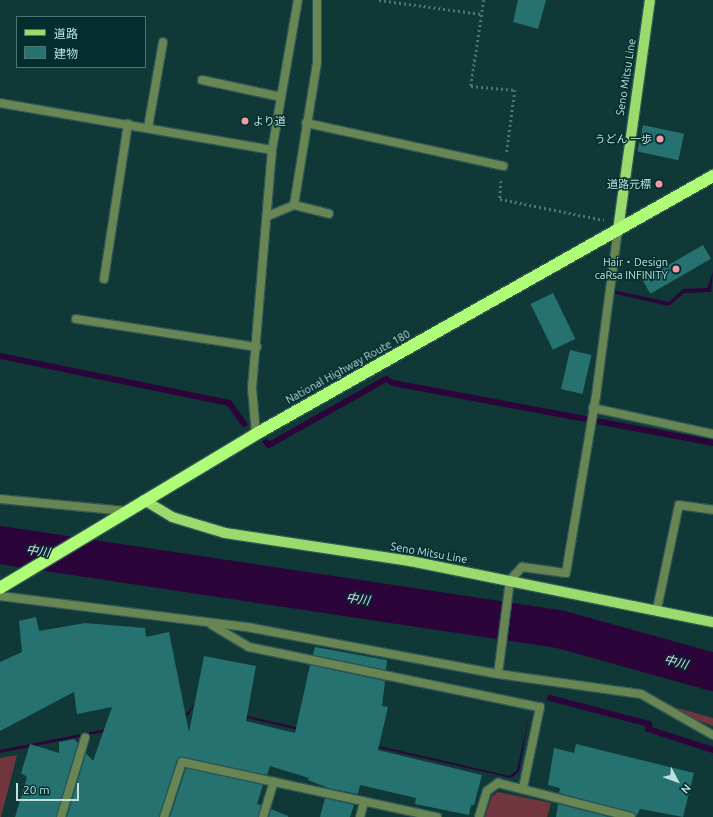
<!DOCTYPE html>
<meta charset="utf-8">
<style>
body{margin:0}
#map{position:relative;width:713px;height:817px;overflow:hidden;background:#103837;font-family:Ubuntu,"Noto Sans JP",sans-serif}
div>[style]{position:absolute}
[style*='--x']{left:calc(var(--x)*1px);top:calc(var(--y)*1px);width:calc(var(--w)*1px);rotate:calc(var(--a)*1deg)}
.green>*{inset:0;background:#71363d}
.water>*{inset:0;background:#2b043a}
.stream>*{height:6px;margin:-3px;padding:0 3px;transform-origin:3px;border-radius:3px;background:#2b043a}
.river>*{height:38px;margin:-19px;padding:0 19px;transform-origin:19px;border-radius:19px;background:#2b043a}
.building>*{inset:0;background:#257271;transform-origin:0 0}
.path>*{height:2.5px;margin-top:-1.25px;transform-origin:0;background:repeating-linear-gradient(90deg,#4e7473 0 2px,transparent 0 5px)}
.roads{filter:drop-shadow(1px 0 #2f5655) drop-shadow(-1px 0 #2f5655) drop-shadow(0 1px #2f5655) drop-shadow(0 -1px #2f5655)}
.street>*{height:8px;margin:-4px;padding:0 4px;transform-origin:4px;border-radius:4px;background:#678653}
.primary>*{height:10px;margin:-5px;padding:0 5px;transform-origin:5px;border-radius:5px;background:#9bdb6d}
.highway>*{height:12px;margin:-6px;padding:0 6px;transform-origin:6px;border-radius:6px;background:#affd76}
.dots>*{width:11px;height:11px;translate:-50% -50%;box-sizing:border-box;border:2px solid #032e2d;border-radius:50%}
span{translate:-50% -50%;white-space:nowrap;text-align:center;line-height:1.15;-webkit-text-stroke:3px #032e2d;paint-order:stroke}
.street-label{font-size:11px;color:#bee1e0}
.poi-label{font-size:11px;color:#bee1e0}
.left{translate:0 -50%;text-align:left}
.right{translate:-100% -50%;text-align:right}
.water-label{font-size:12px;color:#eacff8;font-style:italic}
.legend{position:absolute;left:16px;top:16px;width:130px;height:52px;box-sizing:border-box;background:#032e2d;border:1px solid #4e7675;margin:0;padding:5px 7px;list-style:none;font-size:12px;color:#bee1e0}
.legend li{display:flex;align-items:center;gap:8px;height:20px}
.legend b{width:20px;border:1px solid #4e7675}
.north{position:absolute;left:657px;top:761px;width:40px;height:40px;-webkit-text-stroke:3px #032e2d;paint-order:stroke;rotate:131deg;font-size:11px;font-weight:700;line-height:16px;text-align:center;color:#bee1e0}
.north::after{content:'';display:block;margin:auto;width:14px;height:18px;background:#bee1e0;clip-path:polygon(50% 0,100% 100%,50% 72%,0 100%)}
.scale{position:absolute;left:16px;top:783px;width:63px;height:18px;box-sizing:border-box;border:2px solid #bee1e0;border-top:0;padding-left:5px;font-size:12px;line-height:14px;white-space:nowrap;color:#bee1e0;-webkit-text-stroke:3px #032e2d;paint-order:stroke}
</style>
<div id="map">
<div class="green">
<i style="clip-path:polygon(670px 706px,713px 718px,713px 726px,689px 717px)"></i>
<i style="clip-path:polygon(17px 755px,1px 817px,0 817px,0 758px)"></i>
<i style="clip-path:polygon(498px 792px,551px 803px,547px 817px,485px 817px,492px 796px)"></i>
</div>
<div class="water">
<i style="clip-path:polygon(713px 272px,711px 292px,684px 293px,669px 306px,611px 293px,612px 290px,669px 302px,683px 289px,707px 288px)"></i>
<i style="clip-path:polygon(195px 704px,510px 776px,517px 770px,529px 716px,519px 772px,511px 778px,194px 706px,188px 715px,0 753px,0 750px,187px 713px)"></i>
</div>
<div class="stream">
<i style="--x:0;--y:356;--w:234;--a:11.6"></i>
<i style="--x:229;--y:403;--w:26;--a:54"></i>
<i style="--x:266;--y:442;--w:4;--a:45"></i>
<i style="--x:269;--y:445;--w:134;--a:-29.4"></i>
<i style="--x:386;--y:379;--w:8;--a:30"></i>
<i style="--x:393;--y:383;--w:326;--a:10.6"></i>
<i style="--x:550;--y:698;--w:102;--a:14.7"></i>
<i style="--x:649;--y:724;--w:5;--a:101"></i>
<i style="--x:648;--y:729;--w:68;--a:17.9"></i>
</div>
<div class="river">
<i style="--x:0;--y:545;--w:565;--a:8.55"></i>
<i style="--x:559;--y:629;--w:160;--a:15.6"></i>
</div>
<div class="building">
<i style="clip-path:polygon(518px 0,546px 0,538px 29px,513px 22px)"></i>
<i style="left:643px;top:125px;width:42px;height:27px;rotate:12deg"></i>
<i style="left:703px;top:245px;width:16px;height:70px;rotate:60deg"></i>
<i style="left:553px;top:293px;width:51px;height:25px;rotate:64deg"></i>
<i style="left:570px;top:350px;width:22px;height:40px;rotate:13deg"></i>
<i style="clip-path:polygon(36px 617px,39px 631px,85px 623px,145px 628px,146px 637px,169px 632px,189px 732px,204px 656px,256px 666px,246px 721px,295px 733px,310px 665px,385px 681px,382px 706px,388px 707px,378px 750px,482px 775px,474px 805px,471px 805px,469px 815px,415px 804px,416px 798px,360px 785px,358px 794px,328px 788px,308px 780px,309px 778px,270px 766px,267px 775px,183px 757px,177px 760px,159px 817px,67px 817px,86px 753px,93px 761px,112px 707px,77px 714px,74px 692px,0 731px,0 662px,22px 652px,19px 621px)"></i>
<i style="clip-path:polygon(315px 647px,387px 660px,386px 670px,313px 655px)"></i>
<i style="clip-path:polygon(74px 739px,78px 743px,56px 817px,15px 817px,27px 777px,21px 773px,30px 744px,59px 753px,59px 742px)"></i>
<i style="clip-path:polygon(576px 744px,694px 773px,683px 817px,640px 809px,636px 817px,632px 812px,559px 793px,560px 788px,548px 785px,554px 748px,574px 753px)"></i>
<i style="clip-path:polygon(186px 768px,263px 785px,257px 804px,261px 805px,258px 817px,170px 817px)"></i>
<i style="clip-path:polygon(325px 798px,354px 805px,350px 817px,320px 817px)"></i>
<i style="clip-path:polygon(558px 804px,609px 817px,556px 817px)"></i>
<i style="clip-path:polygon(271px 809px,288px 816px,288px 817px,269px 817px)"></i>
</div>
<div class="path">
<i style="--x:379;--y:0;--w:103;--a:7.8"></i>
<i style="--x:484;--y:0;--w:87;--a:98.6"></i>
<i style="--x:471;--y:86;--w:44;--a:5.2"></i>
<i style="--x:515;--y:90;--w:62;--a:97.5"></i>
<i style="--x:501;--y:181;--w:18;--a:93"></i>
<i style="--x:500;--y:199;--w:106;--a:11.4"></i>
</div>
<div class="roads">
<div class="street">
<i style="--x:202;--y:80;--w:81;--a:12.1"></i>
<i style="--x:0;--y:103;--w:276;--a:9.8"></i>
<i style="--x:306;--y:123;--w:202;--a:12.3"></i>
<i style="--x:148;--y:128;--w:87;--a:-80.1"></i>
<i style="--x:294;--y:205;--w:36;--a:14"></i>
<i style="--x:268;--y:216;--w:28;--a:-23"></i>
<i style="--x:294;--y:205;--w:144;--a:-80.8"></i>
<i style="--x:317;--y:63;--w:63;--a:-90"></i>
<i style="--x:104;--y:279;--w:157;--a:-81.2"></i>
<i style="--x:76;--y:319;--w:183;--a:8.8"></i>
<i style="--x:593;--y:408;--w:123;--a:12.2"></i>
<i style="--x:256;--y:434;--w:46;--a:-95"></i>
<i style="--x:252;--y:388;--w:239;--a:-85.2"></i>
<i style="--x:272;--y:150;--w:152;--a:-80.2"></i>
<i style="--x:0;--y:499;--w:126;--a:5.5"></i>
<i style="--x:0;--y:596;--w:254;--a:7.2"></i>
<i style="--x:252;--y:628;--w:250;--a:10.6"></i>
<i style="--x:498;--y:674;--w:144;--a:8"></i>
<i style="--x:641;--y:694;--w:83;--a:29.7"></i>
<i style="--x:657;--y:609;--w:106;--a:-78.1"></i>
<i style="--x:679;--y:505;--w:34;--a:8"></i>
<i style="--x:212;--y:625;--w:43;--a:30.7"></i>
<i style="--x:249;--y:647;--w:297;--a:11.7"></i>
<i style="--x:540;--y:707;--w:83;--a:101.9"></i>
<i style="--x:498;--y:674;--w:95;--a:-82.7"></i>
<i style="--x:510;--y:580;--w:18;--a:-47"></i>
<i style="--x:522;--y:567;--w:44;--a:7.8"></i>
<i style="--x:566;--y:573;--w:180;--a:-80.4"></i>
<i style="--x:596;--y:396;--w:167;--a:-82.5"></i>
<i style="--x:61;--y:817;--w:83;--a:-73.1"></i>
<i style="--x:164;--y:817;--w:58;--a:-71.9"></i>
<i style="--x:182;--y:762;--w:261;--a:12.2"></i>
<i style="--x:263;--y:817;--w:37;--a:-73"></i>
<i style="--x:360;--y:817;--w:16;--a:-75"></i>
<i style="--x:479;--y:817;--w:27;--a:-73"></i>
<i style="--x:487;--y:791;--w:14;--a:-36"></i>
<i style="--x:498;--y:783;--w:137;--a:14.3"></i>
</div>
<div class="primary">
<i style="--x:618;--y:230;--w:232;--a:-82.1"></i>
<i style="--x:144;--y:500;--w:33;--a:31"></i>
<i style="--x:172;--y:517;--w:55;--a:16.8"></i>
<i style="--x:225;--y:533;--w:187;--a:8.6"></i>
<i style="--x:410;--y:561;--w:309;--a:11.4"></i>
</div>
<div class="highway">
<i style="--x:0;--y:588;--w:299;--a:-31"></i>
<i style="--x:256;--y:434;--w:525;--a:-29.45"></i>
</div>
</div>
<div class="dots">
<i style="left:245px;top:121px;background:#f49aa3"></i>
<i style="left:660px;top:139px;background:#f49aa3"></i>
<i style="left:659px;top:184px;background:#f49aa3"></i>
<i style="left:676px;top:269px;background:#f49aa3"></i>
</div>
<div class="street-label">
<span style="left:626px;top:77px;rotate:-81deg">Seno Mitsu Line</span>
<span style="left:348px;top:367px;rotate:-29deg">National Highway Route 180</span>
<span style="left:429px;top:553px;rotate:10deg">Seno Mitsu Line</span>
</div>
<div class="poi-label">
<span class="left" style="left:253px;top:121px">より道</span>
<span class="right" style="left:652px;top:139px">うどん 一歩</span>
<span class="right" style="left:651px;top:184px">道路元標</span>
<span class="right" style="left:668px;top:269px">Hair・Design<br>caRsa INFINITY</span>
</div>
<div class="water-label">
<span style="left:38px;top:551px;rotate:9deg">中川</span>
<span style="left:358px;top:599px;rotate:9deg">中川</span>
<span style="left:676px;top:662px;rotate:15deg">中川</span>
</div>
<ul class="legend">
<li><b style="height:5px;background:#9bdb6d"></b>道路</li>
<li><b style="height:11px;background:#257271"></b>建物</li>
</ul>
<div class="north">N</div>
<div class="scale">20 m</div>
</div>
